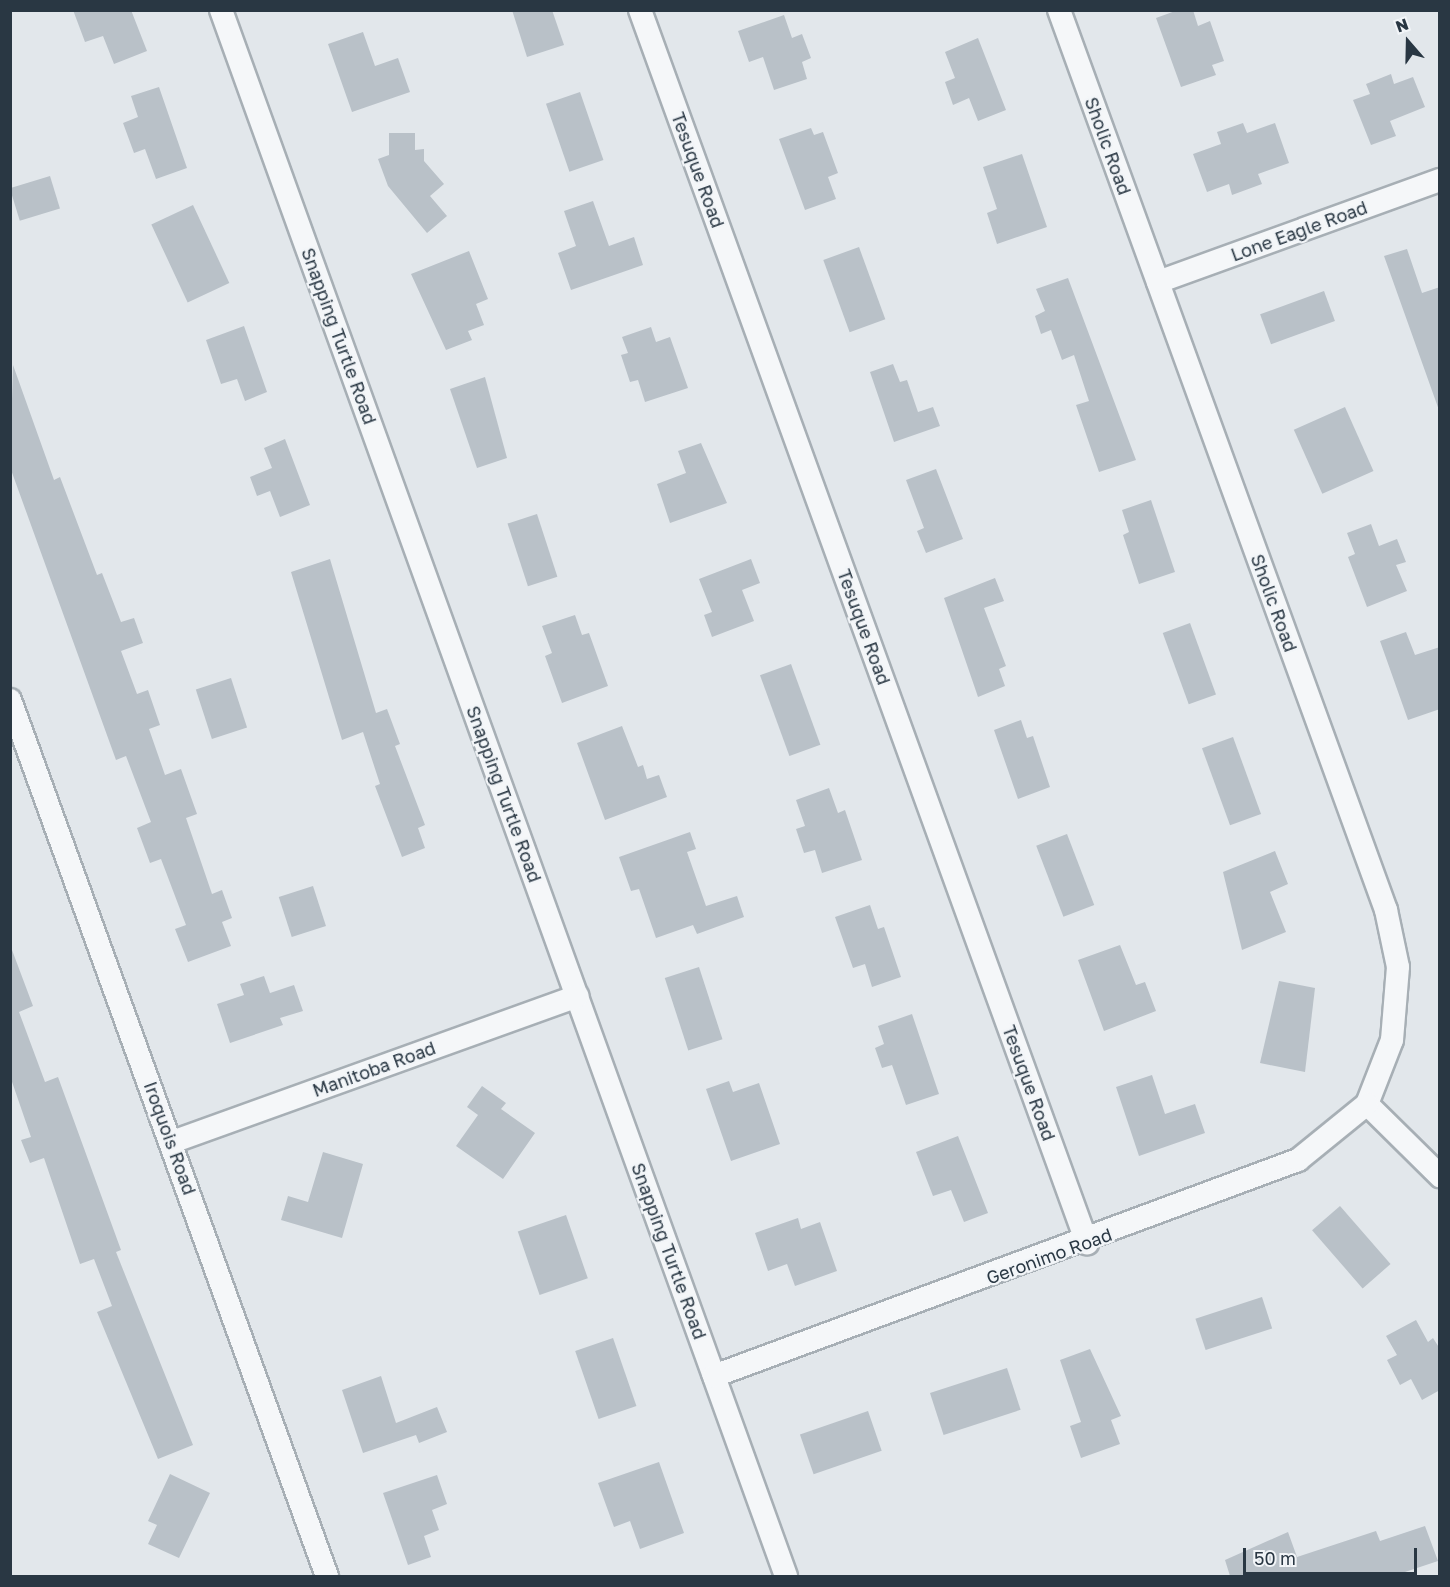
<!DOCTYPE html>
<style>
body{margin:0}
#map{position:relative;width:1450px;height:1587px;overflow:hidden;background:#e2e7eb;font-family:"Golos Text",sans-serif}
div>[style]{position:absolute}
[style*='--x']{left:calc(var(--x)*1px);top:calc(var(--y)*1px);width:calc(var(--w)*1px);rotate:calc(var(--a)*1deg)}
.building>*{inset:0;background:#b9c1c8;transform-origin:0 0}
.roads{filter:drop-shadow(2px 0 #a7afb5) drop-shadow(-2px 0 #a7afb5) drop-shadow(0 2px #a7afb5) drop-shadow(0 -2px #a7afb5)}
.minor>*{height:22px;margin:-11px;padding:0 11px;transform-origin:11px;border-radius:11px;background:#f5f7f9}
span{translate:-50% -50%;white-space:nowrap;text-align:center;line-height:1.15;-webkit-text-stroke:4.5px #f2f5f8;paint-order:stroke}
.street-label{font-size:18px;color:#293743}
.frame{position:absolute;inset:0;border:12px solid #293743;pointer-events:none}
.north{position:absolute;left:1378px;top:12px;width:60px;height:60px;-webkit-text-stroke:4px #f2f5f8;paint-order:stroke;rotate:340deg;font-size:16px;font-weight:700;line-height:24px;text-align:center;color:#293743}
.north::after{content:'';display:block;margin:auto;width:21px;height:27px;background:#293743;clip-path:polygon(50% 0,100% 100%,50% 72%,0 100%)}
.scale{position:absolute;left:1243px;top:1548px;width:174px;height:27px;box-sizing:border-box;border:3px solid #293743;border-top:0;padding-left:8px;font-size:18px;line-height:21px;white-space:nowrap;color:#293743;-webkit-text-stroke:4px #f2f5f8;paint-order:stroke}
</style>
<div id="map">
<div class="building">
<i style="clip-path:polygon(73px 10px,131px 10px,147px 51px,114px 64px,103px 36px,85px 42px)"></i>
<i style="clip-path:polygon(512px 10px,552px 10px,564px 45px,527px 57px)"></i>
<i style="clip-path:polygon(1178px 10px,1193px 10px,1198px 26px,1210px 21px,1224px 61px,1212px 65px,1216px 75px,1181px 87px,1156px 18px)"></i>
<i style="clip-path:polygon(784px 15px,792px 38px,802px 34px,811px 58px,802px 62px,807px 79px,774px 90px,763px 57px,749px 62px,738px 31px)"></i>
<i style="clip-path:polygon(363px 32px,375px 66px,398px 58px,410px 92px,352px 112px,328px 44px)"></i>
<i style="clip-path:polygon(978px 38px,1006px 110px,978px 121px,969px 98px,953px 105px,945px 82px,955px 78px,945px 52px)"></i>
<i style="clip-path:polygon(1391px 74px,1394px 84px,1413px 77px,1425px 107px,1390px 121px,1396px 136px,1371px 145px,1353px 100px,1370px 94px,1366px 84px)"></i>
<i style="clip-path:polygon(159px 87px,187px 168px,156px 179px,145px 149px,134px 153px,123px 123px,138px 117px,131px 96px)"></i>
<i style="left:580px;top:92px;width:72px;height:36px;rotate:71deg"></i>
<i style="clip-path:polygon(1243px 123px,1247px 133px,1275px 123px,1289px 163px,1258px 174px,1262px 184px,1232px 195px,1229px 184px,1207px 192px,1193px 154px,1221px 144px,1217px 132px)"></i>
<i style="clip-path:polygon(811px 128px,814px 135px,823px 132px,838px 173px,828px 177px,836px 199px,805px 210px,779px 139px)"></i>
<i style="clip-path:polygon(389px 133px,415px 133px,415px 150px,424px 149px,424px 161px,444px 184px,430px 196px,447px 216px,427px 233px,388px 186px,378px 159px,389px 155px)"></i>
<i style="clip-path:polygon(1022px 154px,1047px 227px,997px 244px,987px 213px,997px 209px,983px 167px)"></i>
<i style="left:50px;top:176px;width:34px;height:42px;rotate:73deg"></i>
<i style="clip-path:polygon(593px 201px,609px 246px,634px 237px,643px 265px,571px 290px,558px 253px,576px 246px,564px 211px)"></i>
<i style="left:193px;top:205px;width:86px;height:46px;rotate:65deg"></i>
<i style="left:859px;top:247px;width:77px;height:38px;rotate:70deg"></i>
<i style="clip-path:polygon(1407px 249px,1422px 293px,1440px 287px,1440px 413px,1384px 256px)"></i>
<i style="clip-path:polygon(469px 251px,488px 299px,476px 304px,484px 325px,468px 331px,472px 340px,446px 350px,411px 274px)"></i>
<i style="clip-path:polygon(1068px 278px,1136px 460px,1099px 472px,1076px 405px,1089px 401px,1074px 355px,1062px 360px,1051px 330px,1041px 334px,1035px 316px,1045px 311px,1036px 289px)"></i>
<i style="left:1324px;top:291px;width:32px;height:68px;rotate:70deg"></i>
<i style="clip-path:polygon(244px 326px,267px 392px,245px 401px,237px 379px,221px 384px,206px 340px)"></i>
<i style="clip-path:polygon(651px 327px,656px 342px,670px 337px,688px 388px,645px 402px,638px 380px,630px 382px,621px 355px,628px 353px,622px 337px)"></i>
<i style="clip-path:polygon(893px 364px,900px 382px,907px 380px,918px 412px,933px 407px,940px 426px,894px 442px,870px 372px)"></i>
<i style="clip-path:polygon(13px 365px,54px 480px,60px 477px,97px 575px,102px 573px,121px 622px,134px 618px,143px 643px,121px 651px,137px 694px,148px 690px,160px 725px,149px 729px,165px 775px,181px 769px,197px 814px,186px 818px,212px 894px,222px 890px,232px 918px,222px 922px,231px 946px,188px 962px,175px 929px,186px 925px,161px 859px,150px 863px,137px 828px,151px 822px,126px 756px,116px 760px,10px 467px)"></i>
<i style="clip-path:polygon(485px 377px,507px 458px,477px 468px,450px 389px)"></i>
<i style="left:1345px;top:407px;width:70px;height:56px;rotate:66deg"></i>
<i style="clip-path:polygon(285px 439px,310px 505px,280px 517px,270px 491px,257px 496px,250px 477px,272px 468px,264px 448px)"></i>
<i style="clip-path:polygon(701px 443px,727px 503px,670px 523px,657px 484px,686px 473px,678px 451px)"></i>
<i style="clip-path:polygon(936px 469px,963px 539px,926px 553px,917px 531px,924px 528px,906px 480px)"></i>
<i style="clip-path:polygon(1151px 500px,1175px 572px,1139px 584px,1123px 535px,1129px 532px,1122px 510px)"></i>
<i style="left:537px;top:514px;width:66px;height:31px;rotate:72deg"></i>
<i style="clip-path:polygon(1371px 524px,1379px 546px,1397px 539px,1406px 562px,1396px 565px,1407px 591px,1367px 607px,1348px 557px,1355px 554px,1347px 533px)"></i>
<i style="clip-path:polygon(330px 559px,376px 713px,387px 709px,400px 744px,395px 746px,425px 825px,418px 828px,425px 848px,402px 857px,375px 786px,380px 784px,363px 732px,342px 740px,291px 572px)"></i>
<i style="clip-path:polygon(751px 559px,760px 583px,742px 590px,754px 621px,712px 637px,704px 615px,712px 612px,699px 579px)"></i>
<i style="clip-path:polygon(995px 578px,1004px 601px,984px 608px,1006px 666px,999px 669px,1005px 686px,978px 697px,944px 598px)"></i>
<i style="clip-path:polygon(575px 615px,582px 635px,589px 633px,608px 686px,562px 703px,545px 656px,552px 653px,542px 626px)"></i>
<i style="left:1190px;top:623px;width:76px;height:29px;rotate:70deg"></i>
<i style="clip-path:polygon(1406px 632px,1415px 655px,1440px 647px,1440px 709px,1408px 720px,1380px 641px)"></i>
<i style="left:791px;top:664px;width:86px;height:33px;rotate:70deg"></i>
<i style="left:231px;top:678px;width:52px;height:37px;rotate:72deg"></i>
<i style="clip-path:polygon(1021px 720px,1027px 738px,1033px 736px,1050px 787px,1018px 799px,994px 730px)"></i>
<i style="clip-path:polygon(622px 726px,638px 767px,643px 765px,647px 779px,659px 775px,667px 797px,605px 820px,577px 743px)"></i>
<i style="left:1233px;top:737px;width:82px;height:33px;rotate:70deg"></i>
<i style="clip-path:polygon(829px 788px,838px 813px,845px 810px,862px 860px,822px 873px,815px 850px,804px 853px,796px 829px,805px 826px,796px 800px)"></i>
<i style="clip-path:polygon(690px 832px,696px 849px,687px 852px,706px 906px,737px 896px,744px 917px,697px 934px,693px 925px,656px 938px,639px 889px,631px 891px,619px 857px)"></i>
<i style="left:1067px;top:834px;width:76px;height:33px;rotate:69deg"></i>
<i style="clip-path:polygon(1275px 851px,1288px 884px,1270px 892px,1286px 932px,1242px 950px,1223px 872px)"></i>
<i style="left:313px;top:886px;width:42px;height:36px;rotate:72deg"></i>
<i style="clip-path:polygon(870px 905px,878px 929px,884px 927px,901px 977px,872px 987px,865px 964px,853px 968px,835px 917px)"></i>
<i style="clip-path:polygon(1120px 945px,1136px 985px,1145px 982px,1156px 1011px,1104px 1031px,1078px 960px)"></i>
<i style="clip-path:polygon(12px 950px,33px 1006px,19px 1012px,45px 1082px,58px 1077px,121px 1250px,116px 1252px,193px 1445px,158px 1459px,97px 1312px,112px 1306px,94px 1259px,80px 1264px,44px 1158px,30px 1163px,21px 1140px,31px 1137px,10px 1076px)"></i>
<i style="left:699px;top:967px;width:76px;height:36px;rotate:72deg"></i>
<i style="clip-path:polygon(264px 976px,270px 993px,294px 985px,303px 1011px,280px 1018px,283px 1025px,230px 1043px,217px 1004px,244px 995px,240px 984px)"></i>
<i style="clip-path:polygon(1279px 981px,1315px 988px,1305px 1072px,1260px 1063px)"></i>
<i style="clip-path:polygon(912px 1014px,939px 1094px,906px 1105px,892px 1065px,882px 1068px,875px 1048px,884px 1044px,878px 1026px)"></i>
<i style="clip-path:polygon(1152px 1075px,1165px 1114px,1195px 1104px,1205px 1133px,1139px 1156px,1116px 1087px)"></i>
<i style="clip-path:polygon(729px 1081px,733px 1092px,759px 1083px,780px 1144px,731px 1161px,706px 1089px)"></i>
<i style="clip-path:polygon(482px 1086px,506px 1103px,501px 1109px,535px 1133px,503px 1179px,456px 1146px,478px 1115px,467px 1107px)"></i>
<i style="clip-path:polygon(958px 1136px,988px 1213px,964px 1222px,951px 1190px,933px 1196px,916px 1152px)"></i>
<i style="clip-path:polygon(323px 1152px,363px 1164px,342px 1238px,281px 1220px,288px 1196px,308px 1202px)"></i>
<i style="left:1340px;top:1206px;width:77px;height:37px;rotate:49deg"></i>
<i style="left:566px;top:1215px;width:67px;height:51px;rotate:71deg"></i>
<i style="clip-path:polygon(798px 1218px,801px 1229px,820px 1222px,837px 1271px,795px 1286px,787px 1264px,768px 1271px,755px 1233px)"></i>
<i style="left:1262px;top:1297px;width:33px;height:70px;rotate:72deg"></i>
<i style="clip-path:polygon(1416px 1320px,1428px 1342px,1433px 1338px,1440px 1349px,1440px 1390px,1422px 1400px,1411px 1379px,1400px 1385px,1387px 1360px,1397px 1355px,1386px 1336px)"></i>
<i style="left:613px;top:1338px;width:72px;height:40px;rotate:71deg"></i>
<i style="clip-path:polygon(1090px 1349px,1121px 1416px,1111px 1420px,1120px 1444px,1081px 1458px,1070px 1426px,1081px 1422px,1060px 1360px)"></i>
<i style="left:1007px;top:1368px;width:44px;height:81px;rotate:72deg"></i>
<i style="clip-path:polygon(381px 1376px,396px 1423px,437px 1407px,447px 1432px,419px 1443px,416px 1435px,363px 1453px,342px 1390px)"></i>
<i style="left:868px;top:1411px;width:42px;height:72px;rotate:71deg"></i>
<i style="clip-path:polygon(659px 1462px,684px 1533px,640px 1549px,630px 1521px,614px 1527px,598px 1483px)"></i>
<i style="clip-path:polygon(170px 1474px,210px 1493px,179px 1558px,148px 1544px,157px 1525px,148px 1521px)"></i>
<i style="clip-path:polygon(437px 1475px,447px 1504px,432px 1510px,439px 1530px,424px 1536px,431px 1557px,408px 1565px,383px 1493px)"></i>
<i style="clip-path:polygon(1425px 1526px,1438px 1561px,1393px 1576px,1230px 1576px,1225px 1560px,1288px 1532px,1297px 1557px,1376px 1531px,1380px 1541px)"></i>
</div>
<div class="roads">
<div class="minor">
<i style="--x:221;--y:10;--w:1665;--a:70.16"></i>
<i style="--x:640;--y:10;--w:1312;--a:70.07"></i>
<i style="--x:1059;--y:10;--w:958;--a:70.03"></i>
<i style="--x:1386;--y:910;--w:58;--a:78.1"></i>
<i style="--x:1398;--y:967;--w:73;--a:94.7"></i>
<i style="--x:1392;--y:1040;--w:69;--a:111.3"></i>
<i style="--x:1367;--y:1104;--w:103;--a:44.6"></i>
<i style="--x:1158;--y:282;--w:300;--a:-19.9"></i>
<i style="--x:10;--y:700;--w:932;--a:70.11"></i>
<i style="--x:172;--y:1142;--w:431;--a:-19.8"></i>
<i style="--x:714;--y:1376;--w:623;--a:-20.3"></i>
<i style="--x:1298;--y:1160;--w:89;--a:-39.1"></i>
</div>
</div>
<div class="street-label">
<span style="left:1108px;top:146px;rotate:70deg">Sholic Road</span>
<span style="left:698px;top:170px;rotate:70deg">Tesuque Road</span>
<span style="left:1299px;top:231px;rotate:-20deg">Lone Eagle Road</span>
<span style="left:339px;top:336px;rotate:70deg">Snapping Turtle Road</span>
<span style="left:1274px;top:603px;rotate:70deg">Sholic Road</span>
<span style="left:864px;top:627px;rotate:70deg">Tesuque Road</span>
<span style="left:504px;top:794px;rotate:70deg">Snapping Turtle Road</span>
<span style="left:374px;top:1069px;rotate:-20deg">Manitoba Road</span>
<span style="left:1029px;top:1083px;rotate:70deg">Tesuque Road</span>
<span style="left:170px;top:1138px;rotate:70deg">Iroquois Road</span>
<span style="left:669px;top:1251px;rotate:70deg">Snapping Turtle Road</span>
<span style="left:1049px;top:1256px;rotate:-20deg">Geronimo Road</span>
</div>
<div class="frame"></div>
<div class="north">N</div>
<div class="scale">50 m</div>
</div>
